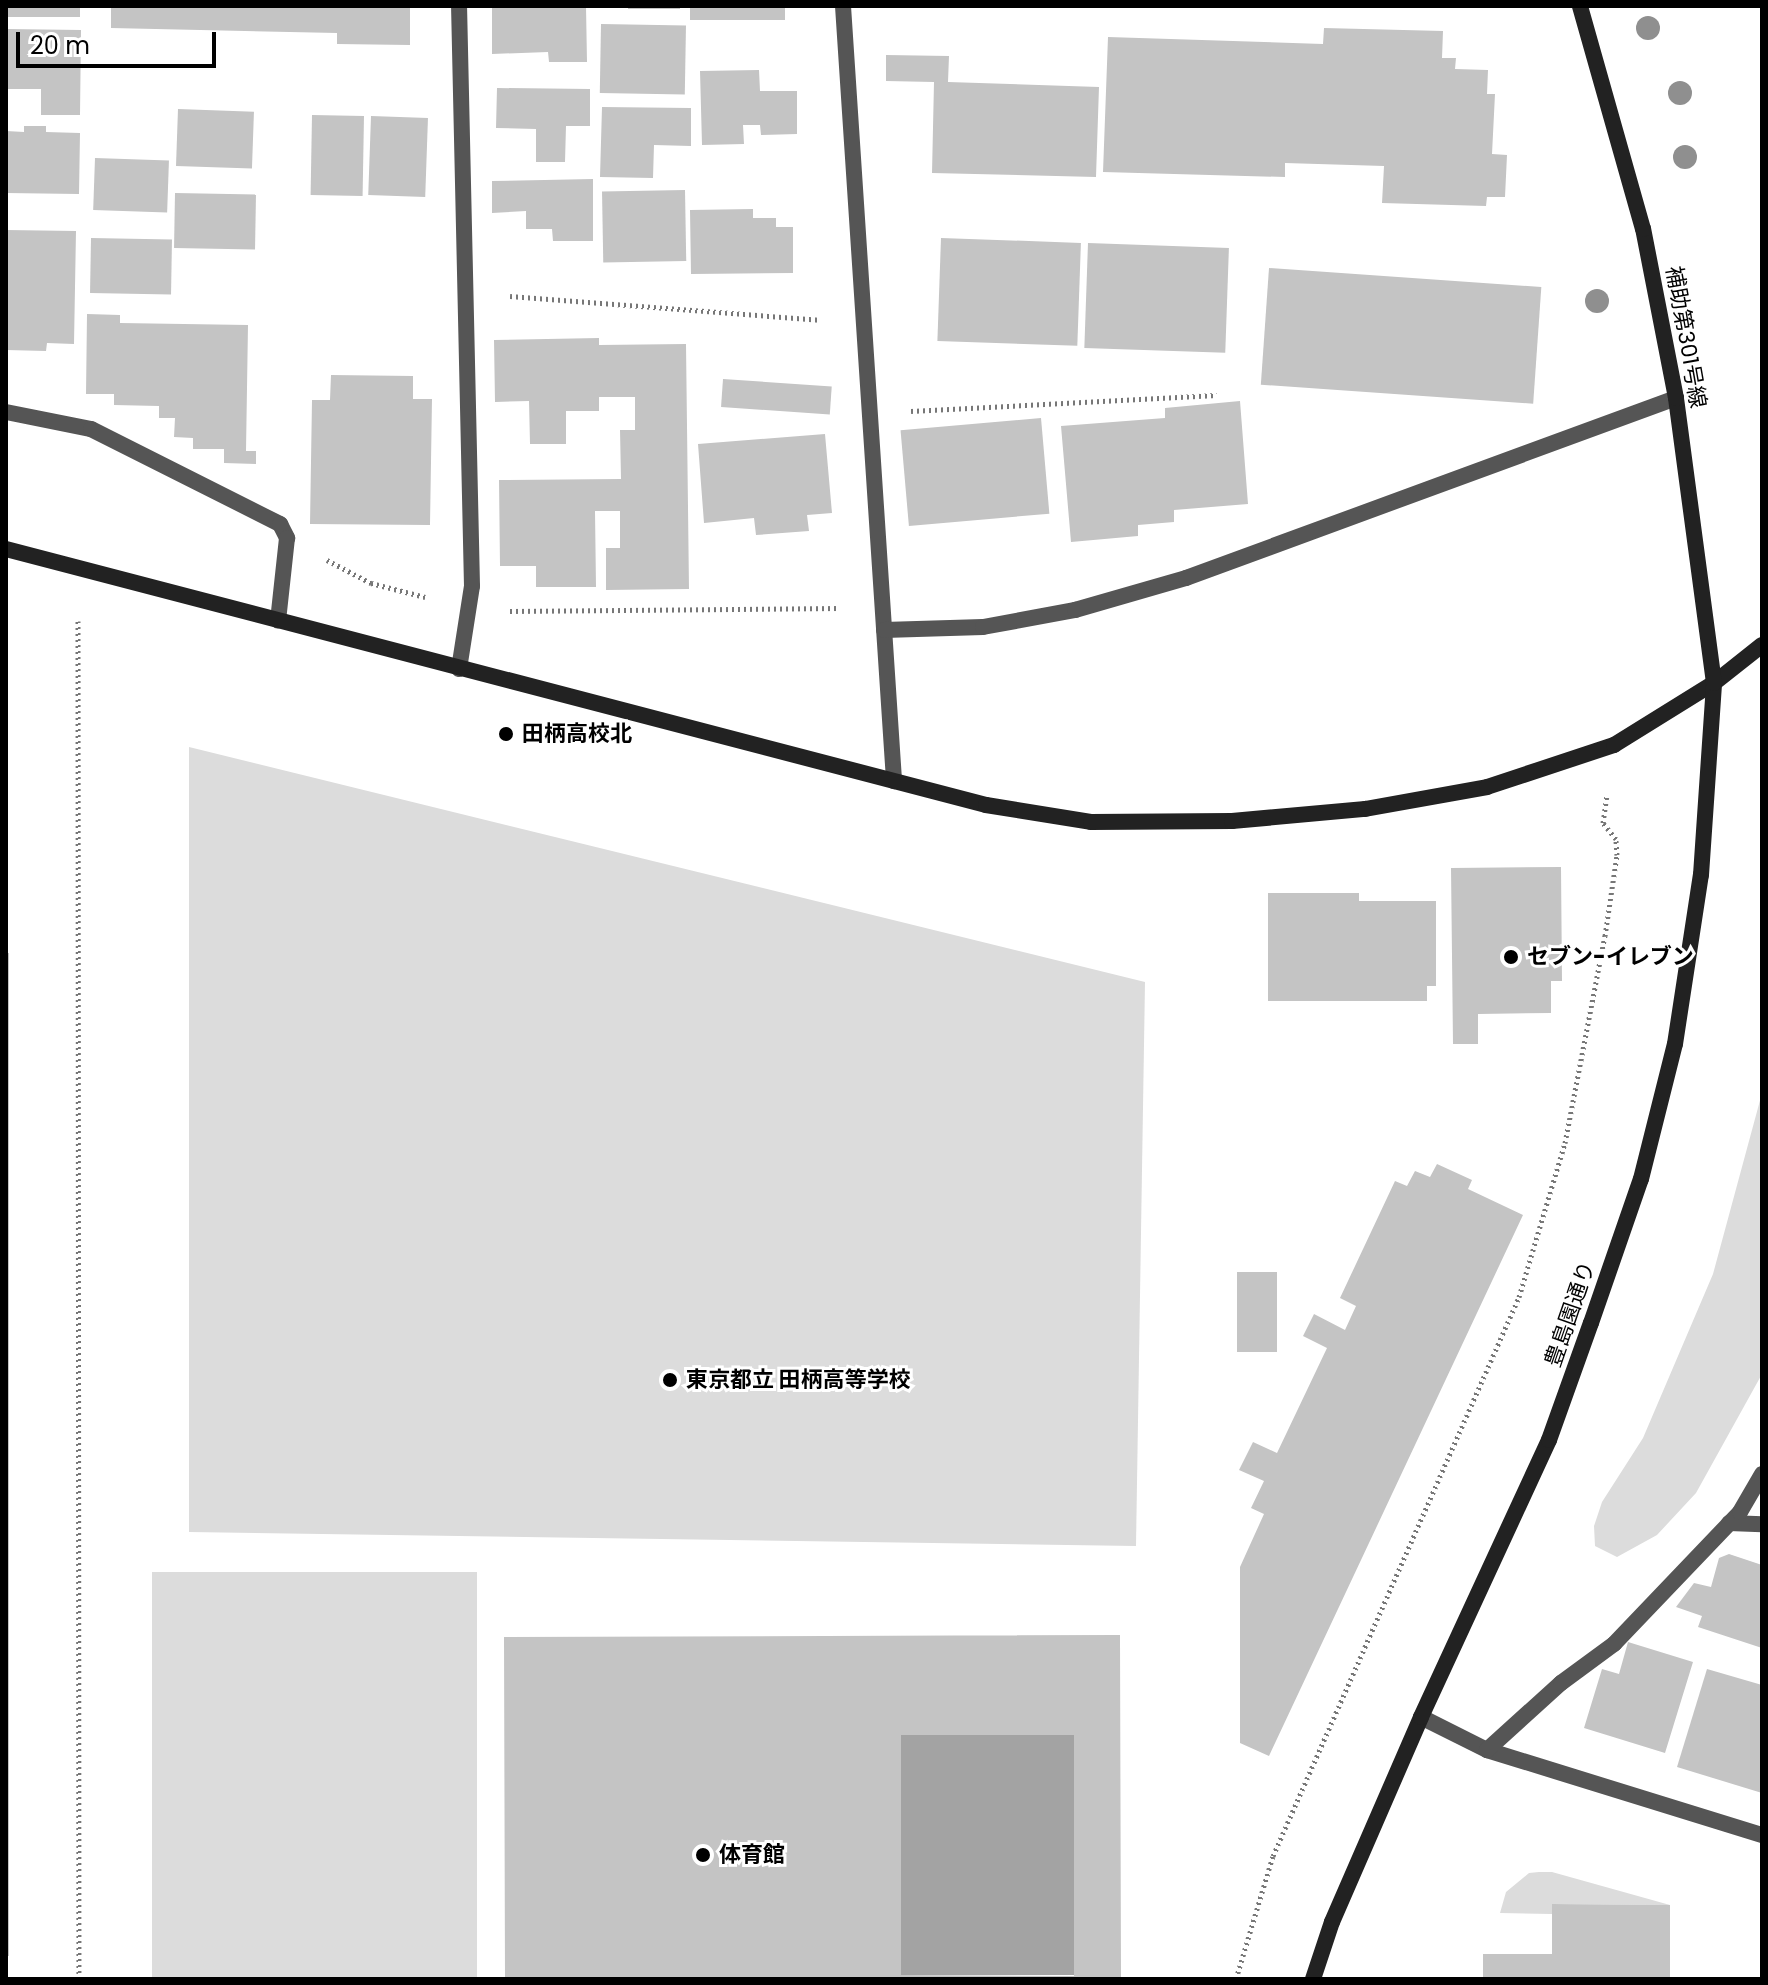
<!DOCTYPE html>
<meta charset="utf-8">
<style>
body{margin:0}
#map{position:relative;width:1768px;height:1985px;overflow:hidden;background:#fff;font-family:Poppins,"Noto Sans JP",sans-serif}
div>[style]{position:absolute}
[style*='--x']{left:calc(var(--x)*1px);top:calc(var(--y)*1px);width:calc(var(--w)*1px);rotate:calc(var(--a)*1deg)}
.green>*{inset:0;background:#dcdcdc;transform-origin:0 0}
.water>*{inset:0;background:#a3a3a3;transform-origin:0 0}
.building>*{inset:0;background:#c4c4c4;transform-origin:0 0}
.path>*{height:5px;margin-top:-2.5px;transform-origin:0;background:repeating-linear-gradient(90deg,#777 0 2px,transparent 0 6px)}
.street>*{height:16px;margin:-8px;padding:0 8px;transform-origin:8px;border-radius:8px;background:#555}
.secondary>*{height:16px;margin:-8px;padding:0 8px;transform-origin:8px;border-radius:8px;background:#222}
.trees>*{width:24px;height:24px;margin:-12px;border-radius:50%;background:#8f8f8f}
.dots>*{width:22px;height:22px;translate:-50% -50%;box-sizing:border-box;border:4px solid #fff;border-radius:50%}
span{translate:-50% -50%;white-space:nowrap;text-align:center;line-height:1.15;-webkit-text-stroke:6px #fff;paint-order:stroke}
.street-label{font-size:22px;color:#000}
.poi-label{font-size:22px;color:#000;font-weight:700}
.left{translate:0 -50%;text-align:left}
.frame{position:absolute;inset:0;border:8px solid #000;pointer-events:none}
.scale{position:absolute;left:16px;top:32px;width:200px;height:36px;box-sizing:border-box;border:4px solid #000;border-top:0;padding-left:10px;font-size:24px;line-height:28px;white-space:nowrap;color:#000;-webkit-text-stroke:6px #fff;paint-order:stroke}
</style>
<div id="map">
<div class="green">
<i style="clip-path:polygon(189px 747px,1145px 982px,1136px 1546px,189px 1532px)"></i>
<i style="clip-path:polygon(1762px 1093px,1762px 1374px,1696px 1493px,1657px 1535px,1617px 1557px,1595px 1546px,1594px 1526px,1602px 1502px,1643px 1438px,1713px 1274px)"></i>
<i style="left:152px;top:1572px;width:325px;height:407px"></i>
<i style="clip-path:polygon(1539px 1872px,1552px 1872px,1670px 1905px,1553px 1904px,1552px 1914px,1500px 1913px,1506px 1892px,1529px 1873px)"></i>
</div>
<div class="water">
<i style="left:901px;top:1735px;width:173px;height:240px"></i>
</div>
<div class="building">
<i style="left:6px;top:6px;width:74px;height:11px"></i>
<i style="clip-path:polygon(111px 6px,410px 6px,410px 45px,337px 44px,337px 33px,111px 28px)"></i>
<i style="clip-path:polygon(522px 6px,586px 6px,587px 62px,549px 62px,548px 52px,492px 54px,492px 8px)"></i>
<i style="left:628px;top:6px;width:52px;height:3px"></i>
<i style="left:690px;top:6px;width:95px;height:14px"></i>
<i style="left:601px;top:24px;width:85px;height:69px;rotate:1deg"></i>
<i style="clip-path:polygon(1324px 28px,1443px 31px,1442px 58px,1456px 58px,1455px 69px,1488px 70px,1487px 94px,1495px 94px,1492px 154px,1507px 155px,1505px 197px,1487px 197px,1486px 206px,1382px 203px,1384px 166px,1285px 163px,1285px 177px,1103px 172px,1108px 37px,1323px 44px)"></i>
<i style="clip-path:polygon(6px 29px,81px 30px,80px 115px,41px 115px,41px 89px,6px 89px)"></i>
<i style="clip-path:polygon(886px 55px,949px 56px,948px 82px,1099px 87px,1096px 177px,932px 173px,934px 82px,886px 81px)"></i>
<i style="clip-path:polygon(759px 70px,760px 91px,797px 91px,797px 134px,761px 135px,760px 125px,743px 125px,744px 144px,702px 145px,700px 71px)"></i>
<i style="clip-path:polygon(497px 88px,590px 89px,590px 126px,566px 126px,565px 162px,536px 162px,536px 129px,496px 128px)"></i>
<i style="clip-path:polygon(602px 107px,691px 108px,691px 146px,654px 145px,653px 178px,600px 177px)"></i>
<i style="left:178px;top:109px;width:76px;height:57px;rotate:2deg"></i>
<i style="left:312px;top:115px;width:52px;height:80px;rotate:1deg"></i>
<i style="left:371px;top:116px;width:57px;height:79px;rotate:2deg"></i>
<i style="clip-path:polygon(24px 126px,46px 126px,46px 132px,80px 133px,79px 194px,6px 193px,6px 131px,24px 132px)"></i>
<i style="left:95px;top:158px;width:74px;height:52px;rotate:2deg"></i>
<i style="clip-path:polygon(593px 179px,593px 241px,553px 241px,552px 229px,526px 229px,526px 211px,492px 213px,492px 181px)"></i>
<i style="left:685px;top:190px;width:71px;height:83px;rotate:89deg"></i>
<i style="left:175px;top:193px;width:81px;height:55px;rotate:1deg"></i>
<i style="clip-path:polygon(753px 209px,753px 218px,776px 218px,776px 227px,793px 227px,793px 273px,691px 274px,690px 210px)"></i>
<i style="clip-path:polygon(6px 230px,76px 231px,74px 344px,47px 343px,46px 351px,6px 350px)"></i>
<i style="left:91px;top:238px;width:81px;height:55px;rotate:1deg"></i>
<i style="left:941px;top:238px;width:140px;height:103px;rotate:2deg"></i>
<i style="left:1088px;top:243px;width:141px;height:105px;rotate:2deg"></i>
<i style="left:1269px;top:268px;width:273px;height:117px;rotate:4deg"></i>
<i style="clip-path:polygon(87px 314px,120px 315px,120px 323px,248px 325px,246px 451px,256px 451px,256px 464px,224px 463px,224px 449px,193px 449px,193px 438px,174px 437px,175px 418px,159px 418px,159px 406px,114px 405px,114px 394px,86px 394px)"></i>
<i style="clip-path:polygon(599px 338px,599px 345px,686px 344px,689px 589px,606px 590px,606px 548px,620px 548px,620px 511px,595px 511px,596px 587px,536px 587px,536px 566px,500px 566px,499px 480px,621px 479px,620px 430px,635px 430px,635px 397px,599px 397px,599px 411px,566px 411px,566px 444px,530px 444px,529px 401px,495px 402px,494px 340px)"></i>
<i style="clip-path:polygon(331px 375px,413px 376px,413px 399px,432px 399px,430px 525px,310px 524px,312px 400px,330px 400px)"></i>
<i style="left:723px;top:379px;width:109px;height:28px;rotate:4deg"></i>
<i style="clip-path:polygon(1240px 401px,1248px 504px,1174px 510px,1174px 522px,1138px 525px,1138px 536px,1071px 542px,1061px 426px,1165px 418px,1165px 408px)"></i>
<i style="left:1041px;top:418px;width:96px;height:141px;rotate:85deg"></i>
<i style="clip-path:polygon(825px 434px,832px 513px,807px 515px,809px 531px,756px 535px,754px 518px,704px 523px,698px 444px)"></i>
<i style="clip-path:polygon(1561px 867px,1562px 981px,1551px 981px,1551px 1013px,1478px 1014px,1478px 1044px,1453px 1044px,1451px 868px)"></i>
<i style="clip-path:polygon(1268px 893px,1359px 893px,1359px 901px,1436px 901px,1436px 986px,1427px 986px,1427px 1001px,1268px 1001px)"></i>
<i style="left:6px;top:953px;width:3px;height:1003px"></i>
<i style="clip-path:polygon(1437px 1164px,1472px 1180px,1468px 1189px,1523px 1215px,1269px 1756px,1240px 1743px,1240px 1567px,1264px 1514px,1251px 1508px,1264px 1481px,1239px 1470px,1253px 1442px,1277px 1453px,1327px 1348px,1303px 1336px,1314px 1314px,1345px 1330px,1356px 1306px,1340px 1298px,1395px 1181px,1407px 1186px,1415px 1171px,1430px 1177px)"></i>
<i style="left:1237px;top:1272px;width:40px;height:80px"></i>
<i style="clip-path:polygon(1729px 1554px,1762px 1565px,1762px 1648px,1698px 1627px,1702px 1616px,1676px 1607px,1694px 1583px,1711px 1587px,1719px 1558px)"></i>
<i style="clip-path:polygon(evenodd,1120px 1635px,1121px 1979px,505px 1979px,504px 1637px,1120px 1635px,901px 1735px,1074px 1735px,1074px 1976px,901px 1975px,901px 1735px)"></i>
<i style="clip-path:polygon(1628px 1642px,1693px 1662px,1665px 1753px,1584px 1728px,1602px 1669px,1619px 1674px)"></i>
<i style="clip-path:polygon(1707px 1669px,1762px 1685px,1762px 1793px,1677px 1767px)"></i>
<i style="clip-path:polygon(1552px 1904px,1670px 1905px,1670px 1979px,1483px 1979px,1483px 1954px,1552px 1954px)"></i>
</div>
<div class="path">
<i style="--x:510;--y:296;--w:310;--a:4.4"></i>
<i style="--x:911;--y:411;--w:306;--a:-3"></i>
<i style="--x:327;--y:560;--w:50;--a:27.6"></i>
<i style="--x:371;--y:583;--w:56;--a:14.5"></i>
<i style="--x:510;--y:611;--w:330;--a:-0.5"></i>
<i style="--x:78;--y:621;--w:1358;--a:89.96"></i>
<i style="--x:1236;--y:1979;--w:128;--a:-73.3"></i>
<i style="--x:1273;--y:1856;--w:611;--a:-66.25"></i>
<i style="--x:1519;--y:1297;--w:161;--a:-73.4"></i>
<i style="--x:1565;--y:1143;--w:211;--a:-79.1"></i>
<i style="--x:1605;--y:936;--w:82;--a:-81.6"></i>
<i style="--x:1617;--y:855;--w:16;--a:-94"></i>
<i style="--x:1616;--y:839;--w:21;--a:-129"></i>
<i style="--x:1603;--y:823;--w:29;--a:-82"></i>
</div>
<div class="street">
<i style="--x:843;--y:6;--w:777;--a:86.23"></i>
<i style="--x:6;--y:412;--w:87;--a:11.3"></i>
<i style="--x:91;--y:429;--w:212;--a:26.7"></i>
<i style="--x:280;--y:524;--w:16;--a:63"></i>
<i style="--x:287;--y:538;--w:83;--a:96.2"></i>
<i style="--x:884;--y:630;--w:99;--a:-1.7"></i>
<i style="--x:983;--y:627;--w:94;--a:-10.5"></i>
<i style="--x:1075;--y:610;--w:116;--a:-16.1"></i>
<i style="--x:1186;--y:578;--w:522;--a:-20.17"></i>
<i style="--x:459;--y:669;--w:84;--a:-81.1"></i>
<i style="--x:472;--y:586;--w:580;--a:-91.28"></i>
<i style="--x:1729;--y:1523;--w:33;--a:2"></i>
<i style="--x:1421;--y:1717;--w:74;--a:26.6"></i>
<i style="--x:1487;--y:1750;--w:288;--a:17.2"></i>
<i style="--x:1487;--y:1750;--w:100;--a:-42.2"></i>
<i style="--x:1561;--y:1683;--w:66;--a:-36.3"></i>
<i style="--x:1614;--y:1644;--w:182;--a:-46.3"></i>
<i style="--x:1740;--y:1512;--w:44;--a:-59.9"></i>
</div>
<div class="secondary">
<i style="--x:6;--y:549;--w:1013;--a:14.64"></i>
<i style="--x:986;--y:805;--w:106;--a:9.2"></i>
<i style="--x:1091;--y:822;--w:141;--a:-0.4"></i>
<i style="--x:1232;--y:821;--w:134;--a:-5.2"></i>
<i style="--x:1365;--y:809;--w:124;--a:-10.2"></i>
<i style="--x:1487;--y:787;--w:134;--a:-18.3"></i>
<i style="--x:1614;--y:745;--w:118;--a:-31.8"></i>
<i style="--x:1714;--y:683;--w:61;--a:-38.4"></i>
<i style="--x:1313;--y:1979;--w:60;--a:-71.6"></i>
<i style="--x:1332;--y:1922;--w:223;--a:-66.5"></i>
<i style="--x:1421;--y:1717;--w:305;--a:-65.2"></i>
<i style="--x:1549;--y:1440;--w:124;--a:-70.3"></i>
<i style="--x:1591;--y:1323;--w:152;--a:-70.9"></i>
<i style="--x:1641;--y:1179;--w:139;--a:-75.9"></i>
<i style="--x:1675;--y:1044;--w:171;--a:-81.3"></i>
<i style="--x:1701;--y:875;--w:192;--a:-86.1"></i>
<i style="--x:1714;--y:683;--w:288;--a:-97.6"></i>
<i style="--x:1676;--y:398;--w:172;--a:-101"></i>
<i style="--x:1643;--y:229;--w:232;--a:-105.8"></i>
</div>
<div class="trees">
<i style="left:1648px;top:28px"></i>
<i style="left:1680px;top:93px"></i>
<i style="left:1685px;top:157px"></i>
<i style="left:1597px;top:301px"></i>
</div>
<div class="dots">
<i style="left:506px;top:734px;background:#000"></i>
<i style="left:1511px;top:957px;background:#000"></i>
<i style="left:670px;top:1380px;background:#000"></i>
<i style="left:703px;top:1855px;background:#000"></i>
</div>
<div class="street-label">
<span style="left:1686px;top:337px;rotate:80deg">補助第301号線</span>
<span style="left:1570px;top:1314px;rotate:-71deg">豊島園通り</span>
</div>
<div class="poi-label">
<span class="left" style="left:522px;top:734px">田柄高校北</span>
<span class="left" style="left:1527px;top:957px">セブン-イレブン</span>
<span class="left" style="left:686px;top:1380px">東京都立 田柄高等学校</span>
<span class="left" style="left:719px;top:1855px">体育館</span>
</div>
<div class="frame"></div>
<div class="scale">20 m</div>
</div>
